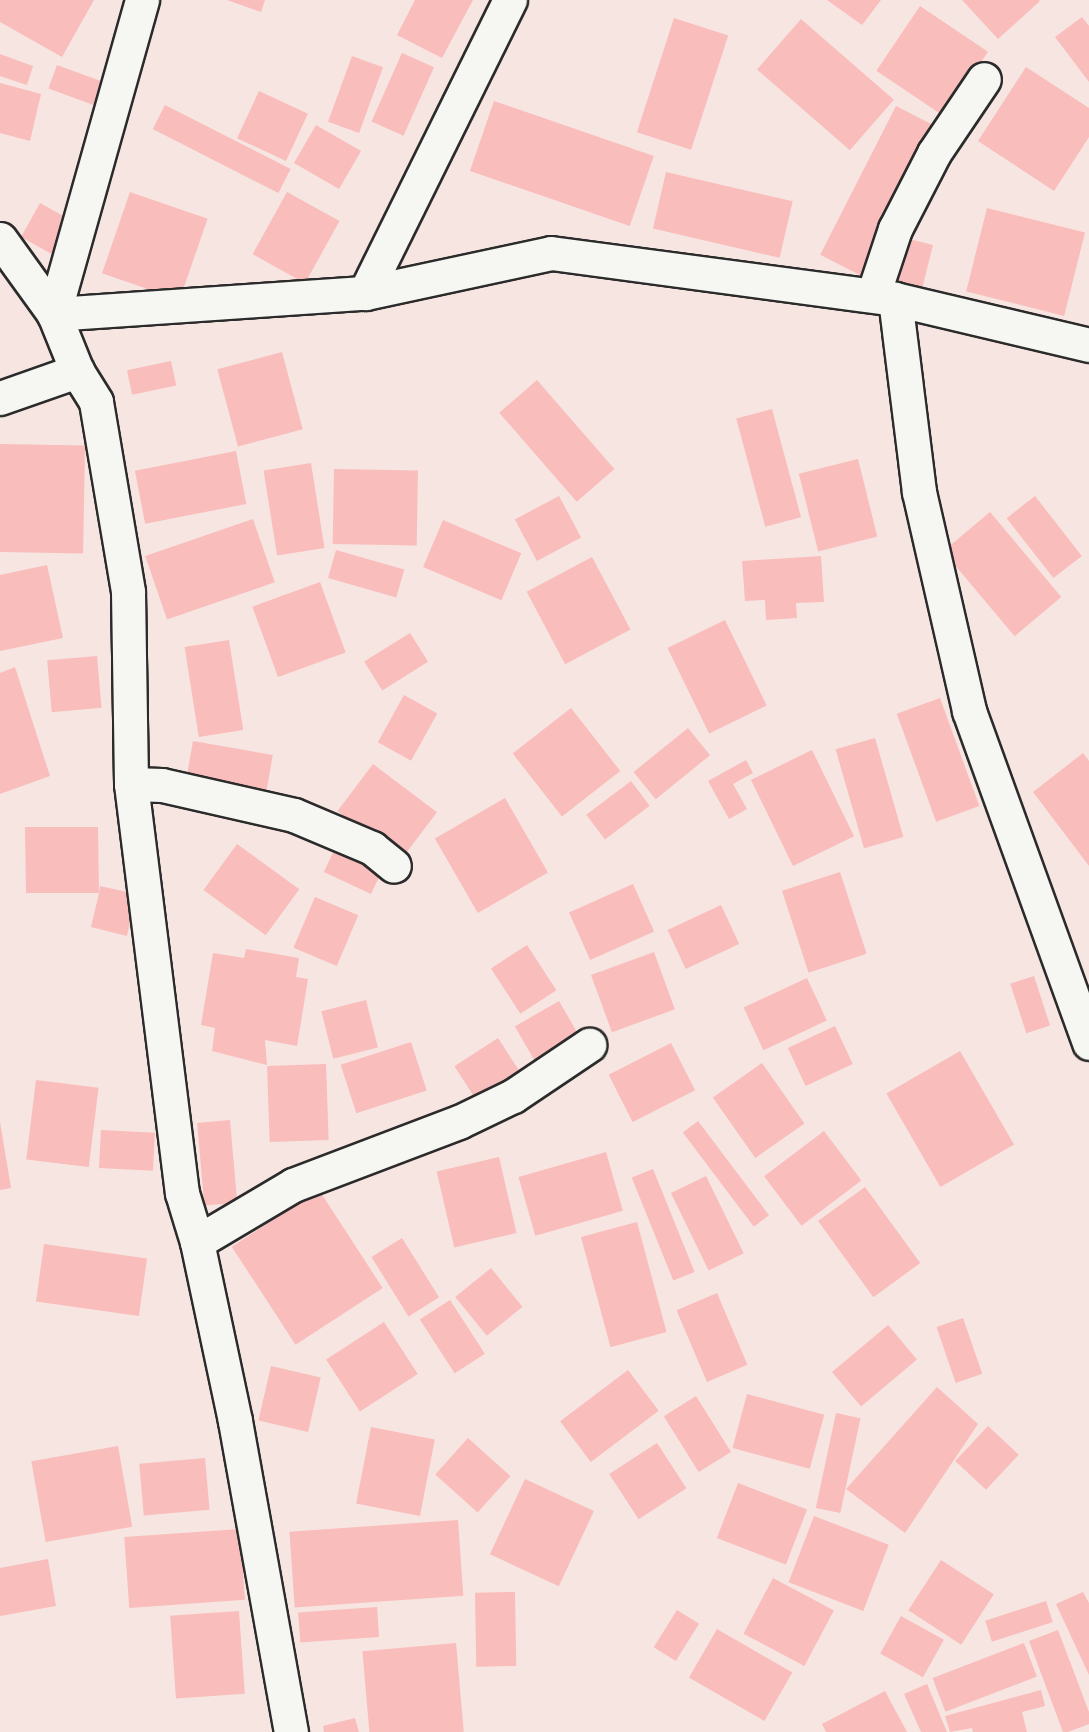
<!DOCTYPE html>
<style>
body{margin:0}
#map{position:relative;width:1089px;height:1732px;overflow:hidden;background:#f7e5e2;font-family:Sriracha,sans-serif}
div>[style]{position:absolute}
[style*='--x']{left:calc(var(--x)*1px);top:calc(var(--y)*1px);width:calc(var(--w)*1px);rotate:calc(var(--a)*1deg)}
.building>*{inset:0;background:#f9bdbb;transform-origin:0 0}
.roads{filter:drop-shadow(2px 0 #2b2b2b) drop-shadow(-2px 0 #2b2b2b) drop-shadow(0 2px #2b2b2b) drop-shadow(0 -2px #2b2b2b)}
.minor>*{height:33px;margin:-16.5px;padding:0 16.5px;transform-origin:16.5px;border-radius:16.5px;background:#f6f6f2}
span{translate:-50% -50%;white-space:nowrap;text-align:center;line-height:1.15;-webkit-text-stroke:6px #f6f6f2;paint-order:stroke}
</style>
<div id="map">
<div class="building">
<i style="clip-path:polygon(0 0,94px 0,62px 57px,0 22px)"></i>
<i style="clip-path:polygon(227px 0,265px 0,261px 12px)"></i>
<i style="clip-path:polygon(415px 0,473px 0,442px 58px,397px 35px)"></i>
<i style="clip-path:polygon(827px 0,881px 0,862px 25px)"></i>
<i style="clip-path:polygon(962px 0,1039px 0,1040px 1px,998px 39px)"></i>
<i style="left:920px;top:6px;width:82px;height:78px;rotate:34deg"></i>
<i style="clip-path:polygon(1082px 17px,1089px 26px,1089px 82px,1055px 37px)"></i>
<i style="left:674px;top:18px;width:57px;height:120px;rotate:18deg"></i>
<i style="left:801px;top:19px;width:123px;height:67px;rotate:41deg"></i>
<i style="left:402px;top:53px;width:35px;height:75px;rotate:24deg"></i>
<i style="clip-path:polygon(0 54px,33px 66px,27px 85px,0 76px)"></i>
<i style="left:352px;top:56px;width:33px;height:70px;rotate:20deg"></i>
<i style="left:57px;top:65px;width:48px;height:25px;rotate:20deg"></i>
<i style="clip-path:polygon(1026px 67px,1089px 108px,1089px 137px,1054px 191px,978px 141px)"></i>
<i style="clip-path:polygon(0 83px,41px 94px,30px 141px,0 133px)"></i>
<i style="left:259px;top:91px;width:54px;height:52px;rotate:25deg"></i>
<i style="left:494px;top:101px;width:169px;height:74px;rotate:19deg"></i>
<i style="left:165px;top:105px;width:141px;height:27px;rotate:27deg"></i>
<i style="left:896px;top:106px;width:45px;height:167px;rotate:27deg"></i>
<i style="left:316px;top:125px;width:52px;height:44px;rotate:30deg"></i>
<i style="left:666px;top:172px;width:130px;height:58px;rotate:13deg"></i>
<i style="left:130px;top:192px;width:82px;height:86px;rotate:19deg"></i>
<i style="left:287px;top:192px;width:60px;height:71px;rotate:29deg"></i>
<i style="left:40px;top:203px;width:43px;height:39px;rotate:29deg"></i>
<i style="left:987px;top:208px;width:101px;height:86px;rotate:14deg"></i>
<i style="left:901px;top:237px;width:33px;height:46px;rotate:14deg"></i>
<i style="left:282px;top:352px;width:80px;height:67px;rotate:75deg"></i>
<i style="left:171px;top:361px;width:25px;height:45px;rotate:78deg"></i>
<i style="left:537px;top:380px;width:118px;height:50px;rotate:49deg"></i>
<i style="left:772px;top:409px;width:112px;height:37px;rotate:75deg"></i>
<i style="left:0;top:444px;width:85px;height:108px;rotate:1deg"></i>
<i style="left:236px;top:451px;width:54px;height:103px;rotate:79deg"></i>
<i style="left:858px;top:459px;width:80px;height:61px;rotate:76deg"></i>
<i style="left:311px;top:463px;width:86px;height:48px;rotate:81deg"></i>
<i style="left:334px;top:469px;width:84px;height:75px;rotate:1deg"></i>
<i style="left:559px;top:496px;width:47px;height:50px;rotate:62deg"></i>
<i style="left:1035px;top:496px;width:76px;height:36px;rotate:52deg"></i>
<i style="left:990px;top:512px;width:111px;height:61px;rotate:50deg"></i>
<i style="left:253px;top:519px;width:67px;height:114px;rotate:71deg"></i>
<i style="left:443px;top:520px;width:85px;height:51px;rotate:23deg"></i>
<i style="left:336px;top:550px;width:71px;height:29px;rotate:16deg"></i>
<i style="clip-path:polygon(821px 556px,824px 602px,796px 603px,797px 618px,766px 620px,765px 600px,745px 601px,742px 561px)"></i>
<i style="left:592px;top:557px;width:82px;height:74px;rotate:62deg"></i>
<i style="clip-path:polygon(47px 565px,63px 638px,0 651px,0 575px)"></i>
<i style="left:320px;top:582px;width:75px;height:72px;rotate:70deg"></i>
<i style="left:725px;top:620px;width:95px;height:64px;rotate:64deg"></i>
<i style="left:410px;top:633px;width:34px;height:54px;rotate:58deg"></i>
<i style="left:229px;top:640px;width:91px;height:45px;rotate:81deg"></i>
<i style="left:97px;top:656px;width:52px;height:50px;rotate:85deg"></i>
<i style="clip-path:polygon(15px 667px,50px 776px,0 794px,0 673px)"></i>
<i style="left:404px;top:695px;width:38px;height:54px;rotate:29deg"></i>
<i style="left:940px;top:698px;width:115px;height:46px;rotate:70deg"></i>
<i style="left:571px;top:708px;width:80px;height:74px;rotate:52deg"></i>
<i style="left:688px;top:728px;width:35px;height:70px;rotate:51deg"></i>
<i style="left:875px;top:738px;width:103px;height:41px;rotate:74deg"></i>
<i style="left:193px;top:741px;width:81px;height:44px;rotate:10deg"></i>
<i style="left:812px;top:750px;width:96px;height:68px;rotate:64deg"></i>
<i style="clip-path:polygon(1083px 753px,1089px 761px,1089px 866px,1033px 792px)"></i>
<i style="clip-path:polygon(746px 760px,753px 773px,733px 784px,747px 809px,729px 819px,708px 781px)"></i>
<i style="left:373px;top:764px;width:80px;height:59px;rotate:37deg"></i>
<i style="left:631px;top:781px;width:31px;height:56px;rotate:53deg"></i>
<i style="left:505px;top:798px;width:86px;height:81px;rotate:60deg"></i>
<i style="clip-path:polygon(25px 827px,98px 827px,99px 893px,100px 886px,136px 894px,127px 936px,91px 927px,99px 893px,26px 893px)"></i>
<i style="left:237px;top:844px;width:77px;height:57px;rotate:36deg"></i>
<i style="left:337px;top:844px;width:52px;height:31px;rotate:25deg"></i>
<i style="left:840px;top:872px;width:86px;height:61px;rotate:72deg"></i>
<i style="left:633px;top:884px;width:52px;height:70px;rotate:66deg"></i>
<i style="left:315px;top:897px;width:47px;height:55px;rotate:23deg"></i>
<i style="left:721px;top:905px;width:43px;height:59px;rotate:65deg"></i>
<i style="left:527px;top:945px;width:54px;height:43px;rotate:57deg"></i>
<i style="clip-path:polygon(246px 949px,299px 958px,296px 977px,308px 979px,297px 1046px,265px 1040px,267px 1065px,212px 1051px,215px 1028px,201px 1025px,213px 953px,244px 958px)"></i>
<i style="left:654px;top:952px;width:61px;height:67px;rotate:70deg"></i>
<i style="left:1034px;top:976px;width:52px;height:25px;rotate:72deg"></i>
<i style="left:807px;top:978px;width:47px;height:70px;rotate:65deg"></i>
<i style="left:366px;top:1000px;width:49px;height:46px;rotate:76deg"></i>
<i style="left:559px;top:1001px;width:44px;height:51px;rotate:60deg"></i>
<i style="left:835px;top:1026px;width:42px;height:52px;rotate:65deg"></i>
<i style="left:498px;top:1038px;width:45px;height:52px;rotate:57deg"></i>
<i style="left:411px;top:1042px;width:51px;height:74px;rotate:72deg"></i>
<i style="left:671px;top:1043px;width:53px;height:70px;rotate:63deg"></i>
<i style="left:960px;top:1051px;width:108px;height:85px;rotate:60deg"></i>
<i style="left:762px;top:1063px;width:74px;height:60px;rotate:55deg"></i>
<i style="left:326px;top:1064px;width:76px;height:59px;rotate:88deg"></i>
<i style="left:36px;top:1080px;width:63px;height:80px;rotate:7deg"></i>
<i style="left:230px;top:1120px;width:83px;height:33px;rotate:85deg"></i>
<i style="left:698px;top:1121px;width:118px;height:19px;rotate:53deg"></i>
<i style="clip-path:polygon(0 1122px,11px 1188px,0 1190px)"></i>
<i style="left:101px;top:1130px;width:54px;height:38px;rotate:3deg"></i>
<i style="left:824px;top:1131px;width:62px;height:75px;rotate:53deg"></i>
<i style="left:606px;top:1152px;width:61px;height:91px;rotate:74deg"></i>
<i style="left:499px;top:1157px;width:78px;height:64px;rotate:77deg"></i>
<i style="left:653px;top:1169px;width:111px;height:23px;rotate:68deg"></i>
<i style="left:706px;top:1176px;width:86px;height:39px;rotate:64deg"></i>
<i style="left:865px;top:1187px;width:94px;height:58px;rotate:54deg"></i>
<i style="left:319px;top:1190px;width:117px;height:104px;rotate:57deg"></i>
<i style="left:637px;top:1222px;width:114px;height:58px;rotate:75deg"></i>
<i style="left:402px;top:1238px;width:70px;height:36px;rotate:58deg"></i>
<i style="left:44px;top:1244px;width:104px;height:58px;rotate:8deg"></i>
<i style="left:491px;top:1268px;width:50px;height:46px;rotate:51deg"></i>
<i style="left:717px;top:1293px;width:78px;height:44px;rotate:67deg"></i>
<i style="left:450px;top:1300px;width:64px;height:36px;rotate:57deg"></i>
<i style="left:963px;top:1318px;width:59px;height:28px;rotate:71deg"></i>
<i style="left:384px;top:1322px;width:62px;height:69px;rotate:57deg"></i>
<i style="left:888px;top:1325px;width:45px;height:73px;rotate:50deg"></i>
<i style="left:271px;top:1366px;width:51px;height:56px;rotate:13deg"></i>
<i style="left:628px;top:1370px;width:51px;height:85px;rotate:53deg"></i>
<i style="clip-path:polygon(937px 1387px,978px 1424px,905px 1533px,846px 1489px)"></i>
<i style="left:747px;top:1394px;width:80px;height:56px;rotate:15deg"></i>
<i style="left:696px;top:1396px;width:66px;height:38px;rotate:58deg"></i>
<i style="left:836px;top:1413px;width:25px;height:97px;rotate:12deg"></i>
<i style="left:988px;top:1426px;width:42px;height:48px;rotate:43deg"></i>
<i style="left:371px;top:1427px;width:65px;height:78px;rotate:11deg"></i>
<i style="left:468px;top:1438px;width:57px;height:49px;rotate:42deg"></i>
<i style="left:657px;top:1443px;width:54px;height:57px;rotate:57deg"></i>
<i style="left:118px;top:1446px;width:82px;height:88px;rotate:80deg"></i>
<i style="left:205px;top:1458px;width:52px;height:66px;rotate:85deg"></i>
<i style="left:525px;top:1479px;width:76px;height:83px;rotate:25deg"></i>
<i style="left:738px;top:1483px;width:74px;height:59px;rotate:21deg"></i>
<i style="left:814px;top:1516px;width:80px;height:71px;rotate:21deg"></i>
<i style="left:458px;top:1520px;width:76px;height:169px;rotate:86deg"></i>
<i style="left:240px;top:1529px;width:71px;height:116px;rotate:86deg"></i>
<i style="clip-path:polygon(48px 1559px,56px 1606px,0 1616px,0 1568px)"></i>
<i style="left:941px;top:1560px;width:63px;height:60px;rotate:33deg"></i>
<i style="left:773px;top:1578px;width:69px;height:63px;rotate:28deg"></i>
<i style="left:515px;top:1592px;width:74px;height:40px;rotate:89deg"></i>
<i style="clip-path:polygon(1083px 1592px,1089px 1603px,1089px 1675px,1056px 1604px)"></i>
<i style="left:1046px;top:1601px;width:22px;height:64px;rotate:72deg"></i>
<i style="left:377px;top:1607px;width:30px;height:79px;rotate:86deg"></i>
<i style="left:677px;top:1610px;width:26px;height:44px;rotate:32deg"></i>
<i style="left:239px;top:1611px;width:83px;height:69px;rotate:86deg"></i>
<i style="left:901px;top:1616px;width:49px;height:43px;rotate:29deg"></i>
<i style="left:717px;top:1629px;width:87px;height:56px;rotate:30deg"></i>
<i style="clip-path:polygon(1058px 1630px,1089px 1712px,1089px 1724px,1068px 1732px,1063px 1732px,1029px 1641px)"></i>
<i style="left:456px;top:1643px;width:89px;height:94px;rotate:85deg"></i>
<i style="left:1024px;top:1643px;width:36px;height:98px;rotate:69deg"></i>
<i style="clip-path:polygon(927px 1684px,947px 1732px,921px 1732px,904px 1694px)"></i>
<i style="clip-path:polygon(1041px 1690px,1045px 1706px,1022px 1712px,1027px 1732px,973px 1732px,972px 1728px,950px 1732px,945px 1716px)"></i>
<i style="clip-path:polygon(885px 1691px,907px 1732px,826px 1732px,822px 1724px)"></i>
<i style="clip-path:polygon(355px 1718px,359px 1732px,324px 1732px,323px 1726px)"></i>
</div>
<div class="roads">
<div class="minor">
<i style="--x:142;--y:0;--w:326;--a:105.7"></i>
<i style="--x:54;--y:314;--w:312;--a:-3.9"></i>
<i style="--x:365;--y:293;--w:190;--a:-12.1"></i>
<i style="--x:551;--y:253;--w:347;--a:7.6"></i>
<i style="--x:895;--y:299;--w:199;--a:13.3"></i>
<i style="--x:0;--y:239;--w:92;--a:54.2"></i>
<i style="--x:54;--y:314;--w:61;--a:68"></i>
<i style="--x:77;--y:371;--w:36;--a:58"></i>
<i style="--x:96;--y:402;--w:193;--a:80.4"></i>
<i style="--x:128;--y:592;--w:192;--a:89.1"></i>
<i style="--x:131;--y:784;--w:412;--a:82.9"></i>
<i style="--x:182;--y:1193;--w:51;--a:73"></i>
<i style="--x:197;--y:1242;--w:183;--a:78"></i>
<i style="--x:235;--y:1421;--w:316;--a:79.8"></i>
<i style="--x:365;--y:293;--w:327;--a:-63.7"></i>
<i style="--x:873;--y:295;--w:70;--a:-71.6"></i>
<i style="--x:895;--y:229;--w:85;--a:-62.8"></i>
<i style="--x:934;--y:153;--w:89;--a:-56"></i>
<i style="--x:895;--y:299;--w:194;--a:82.9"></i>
<i style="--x:919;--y:492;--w:225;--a:77.1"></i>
<i style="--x:969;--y:711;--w:353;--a:70.1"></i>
<i style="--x:0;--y:398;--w:82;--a:-19.3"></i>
<i style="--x:131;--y:784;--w:31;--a:2"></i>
<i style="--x:162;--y:785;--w:135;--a:12.8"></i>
<i style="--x:294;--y:815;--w:85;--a:22.9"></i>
<i style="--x:372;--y:848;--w:28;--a:39"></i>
<i style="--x:197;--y:1242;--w:112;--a:-30.7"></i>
<i style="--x:293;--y:1185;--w:178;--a:-20.8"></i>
<i style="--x:459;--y:1122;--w:60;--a:-25.7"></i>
<i style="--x:513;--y:1096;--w:92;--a:-33.9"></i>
</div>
</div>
</div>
